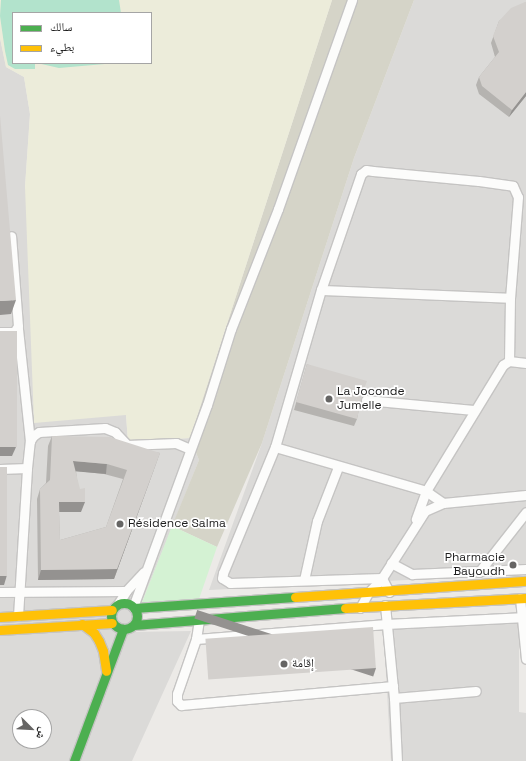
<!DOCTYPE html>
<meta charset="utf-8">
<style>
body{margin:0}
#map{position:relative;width:526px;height:761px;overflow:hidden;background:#eceae7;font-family:"Space Grotesk","Noto Naskh Arabic",sans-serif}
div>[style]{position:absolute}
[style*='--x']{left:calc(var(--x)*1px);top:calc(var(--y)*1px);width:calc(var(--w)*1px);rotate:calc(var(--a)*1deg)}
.residential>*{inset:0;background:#dbdad8}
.construction>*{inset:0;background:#d5d4c8}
.farmland>*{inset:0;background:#ececda}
.park>*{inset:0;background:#d4f2d3}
.pitch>*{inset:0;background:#b2e3cc}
.roads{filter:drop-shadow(1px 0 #c5c4c3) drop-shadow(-1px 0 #c5c4c3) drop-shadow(0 1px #c5c4c3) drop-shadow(0 -1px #c5c4c3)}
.street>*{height:9px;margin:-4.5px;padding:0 4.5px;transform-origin:4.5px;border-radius:4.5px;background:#fcfcfb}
.fast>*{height:9px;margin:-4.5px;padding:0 4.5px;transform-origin:4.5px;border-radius:4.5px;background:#4caf50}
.fast>.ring{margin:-4.5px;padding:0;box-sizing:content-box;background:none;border:9px solid #4caf50;border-radius:50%}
.slow>*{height:9px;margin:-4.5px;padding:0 4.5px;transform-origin:4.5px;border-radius:4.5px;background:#ffc107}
.wall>*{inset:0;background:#b5b3b0}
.shaded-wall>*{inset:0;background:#949290;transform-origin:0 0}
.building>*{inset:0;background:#d3d0cd;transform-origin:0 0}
.dots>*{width:11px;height:11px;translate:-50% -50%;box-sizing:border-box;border:2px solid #fff;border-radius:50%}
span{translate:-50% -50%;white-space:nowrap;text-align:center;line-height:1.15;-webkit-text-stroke:3.5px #fff;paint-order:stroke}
.poi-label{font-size:12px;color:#1e1e1e}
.left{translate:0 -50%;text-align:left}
.right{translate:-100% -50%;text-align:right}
.legend{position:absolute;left:12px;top:12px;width:140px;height:52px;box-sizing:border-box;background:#fff;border:1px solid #a5a5a5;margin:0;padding:5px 7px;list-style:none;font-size:12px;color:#1e1e1e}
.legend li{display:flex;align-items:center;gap:8px;height:20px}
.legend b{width:20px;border:1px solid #a5a5a5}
.north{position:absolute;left:12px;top:709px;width:40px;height:40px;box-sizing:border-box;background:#fff;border:1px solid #a5a5a5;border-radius:50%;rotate:114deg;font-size:11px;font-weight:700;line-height:16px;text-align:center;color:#1e1e1e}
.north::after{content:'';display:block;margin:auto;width:14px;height:18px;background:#666564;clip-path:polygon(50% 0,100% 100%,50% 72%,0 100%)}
</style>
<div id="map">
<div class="residential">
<i style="clip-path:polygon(414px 0,526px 0,526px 574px,209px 590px,262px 443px,354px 158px)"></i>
<i style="clip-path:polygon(evenodd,0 38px,6px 67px,24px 77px,30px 114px,25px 187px,126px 415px,128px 442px,190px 438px,199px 460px,130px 632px,191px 631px,132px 761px,0 761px,0 38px,20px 717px,44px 717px,44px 741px,20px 741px,20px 717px)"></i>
<i style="clip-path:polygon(519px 613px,519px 712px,526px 713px,526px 761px,391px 761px,383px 623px)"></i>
</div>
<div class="construction">
<i style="clip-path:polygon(332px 0,414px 0,354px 158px,262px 443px,217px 547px,172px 526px,199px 460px,190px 438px)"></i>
</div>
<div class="farmland">
<i style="clip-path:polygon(evenodd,0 0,332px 0,190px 438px,128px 442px,126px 415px,34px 423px,25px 187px,30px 114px,24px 77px,6px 67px,0 38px,0 0,13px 13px,151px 13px,151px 63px,13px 63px,13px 13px)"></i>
</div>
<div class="park">
<i style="clip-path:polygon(172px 526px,217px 547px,198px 602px,141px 605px)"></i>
</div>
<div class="pitch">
<i style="clip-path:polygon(1px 0,119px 0,121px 13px,13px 13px,13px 63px,35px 63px,35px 69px,15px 69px,8px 65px,5px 51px,0 16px)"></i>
<i style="clip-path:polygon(37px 63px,116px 63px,59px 68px)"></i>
</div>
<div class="roads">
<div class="street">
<i style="--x:321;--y:290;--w:189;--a:2.4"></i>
<i style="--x:18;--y:329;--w:113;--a:83.9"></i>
<i style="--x:0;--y:332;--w:14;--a:0"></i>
<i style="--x:14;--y:332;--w:7;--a:-56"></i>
<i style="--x:18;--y:326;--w:90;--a:-94.4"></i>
<i style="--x:366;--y:400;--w:108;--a:5.3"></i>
<i style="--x:275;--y:447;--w:157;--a:16.2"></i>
<i style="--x:426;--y:491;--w:30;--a:110"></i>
<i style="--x:0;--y:469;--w:27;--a:-2"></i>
<i style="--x:443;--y:503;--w:83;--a:-5.5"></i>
<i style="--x:391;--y:563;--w:24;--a:28"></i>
<i style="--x:412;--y:574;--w:114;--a:-2.5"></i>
<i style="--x:479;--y:572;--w:76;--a:-51.9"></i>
<i style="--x:304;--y:580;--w:60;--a:-77.6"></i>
<i style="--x:317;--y:521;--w:58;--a:-68.7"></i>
<i style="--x:0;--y:592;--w:126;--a:-0.5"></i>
<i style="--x:389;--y:592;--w:16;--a:-117"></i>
<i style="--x:382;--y:578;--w:152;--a:178.1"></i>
<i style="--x:230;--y:583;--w:9;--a:-148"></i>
<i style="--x:222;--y:578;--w:5;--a:-79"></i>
<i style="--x:223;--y:573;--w:136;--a:-67.6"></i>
<i style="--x:275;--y:447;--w:164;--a:-73.7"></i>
<i style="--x:321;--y:290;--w:123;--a:-71"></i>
<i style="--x:361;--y:174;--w:6;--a:-39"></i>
<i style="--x:366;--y:170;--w:7;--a:8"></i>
<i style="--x:373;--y:171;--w:106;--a:5.4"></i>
<i style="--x:479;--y:181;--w:34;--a:8"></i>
<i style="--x:513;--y:186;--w:12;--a:66"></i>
<i style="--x:518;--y:197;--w:101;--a:94.5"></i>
<i style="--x:510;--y:298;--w:63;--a:90.9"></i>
<i style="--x:520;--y:598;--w:61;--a:84.4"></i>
<i style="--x:118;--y:604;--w:15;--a:-58"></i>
<i style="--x:126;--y:591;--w:26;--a:-47"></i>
<i style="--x:385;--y:605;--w:93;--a:84.5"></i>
<i style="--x:394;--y:698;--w:63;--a:87.3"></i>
<i style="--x:133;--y:607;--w:215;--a:-69.9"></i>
<i style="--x:207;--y:405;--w:80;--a:-72.5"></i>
<i style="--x:231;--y:329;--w:129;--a:-68.6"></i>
<i style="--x:278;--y:209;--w:222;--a:-70.5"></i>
<i style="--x:360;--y:608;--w:17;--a:-62"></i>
<i style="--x:368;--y:593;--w:21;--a:-47"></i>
<i style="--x:382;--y:578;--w:80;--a:-57.3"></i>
<i style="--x:425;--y:511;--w:20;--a:-24"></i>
<i style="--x:443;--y:503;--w:21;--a:-145"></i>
<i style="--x:426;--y:491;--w:148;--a:-58.6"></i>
<i style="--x:503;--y:365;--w:7;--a:-34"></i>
<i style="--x:509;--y:361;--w:17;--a:7"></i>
<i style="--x:18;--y:616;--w:148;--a:-86.5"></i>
<i style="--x:27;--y:468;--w:27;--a:-84"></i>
<i style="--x:30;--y:441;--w:6;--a:-59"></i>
<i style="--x:33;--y:436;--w:7;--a:-34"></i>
<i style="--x:39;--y:432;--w:66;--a:-3.5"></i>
<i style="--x:105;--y:428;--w:11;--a:22"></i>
<i style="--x:115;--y:432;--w:18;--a:47"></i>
<i style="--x:127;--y:445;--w:49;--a:-2.3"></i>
<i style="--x:176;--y:443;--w:15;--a:23"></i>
<i style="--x:199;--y:620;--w:19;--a:99"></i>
<i style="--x:196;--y:639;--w:58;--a:109.1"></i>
<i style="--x:177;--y:694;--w:7;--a:90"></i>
<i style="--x:177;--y:701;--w:6;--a:45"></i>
<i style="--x:181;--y:705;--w:213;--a:-5.1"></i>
<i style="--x:196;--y:639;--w:191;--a:-4.5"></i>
<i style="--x:386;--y:624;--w:140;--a:-2.9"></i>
<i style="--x:394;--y:698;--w:82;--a:-4.9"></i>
</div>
<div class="fast">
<i class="ring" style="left:111px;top:603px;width:17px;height:17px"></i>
<i style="--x:134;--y:608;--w:161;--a:-3.9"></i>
<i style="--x:134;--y:625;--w:212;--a:-4.6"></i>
<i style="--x:74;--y:761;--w:141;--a:-69.6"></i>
</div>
<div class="slow">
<i style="--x:295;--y:597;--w:232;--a:-4"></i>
<i style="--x:345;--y:608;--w:181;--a:-3.2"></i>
<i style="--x:0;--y:617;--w:112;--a:-3.6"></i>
<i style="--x:82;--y:624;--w:15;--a:37"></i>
<i style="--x:94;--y:633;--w:9;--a:58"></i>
<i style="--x:99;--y:641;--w:11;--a:68"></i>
<i style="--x:103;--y:651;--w:20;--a:81"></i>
<i style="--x:0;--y:630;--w:112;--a:-3.6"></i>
</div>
</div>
<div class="wall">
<i style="clip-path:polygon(526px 2px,526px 96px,509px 117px,479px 94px,476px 85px,479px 77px,495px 57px,491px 43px,499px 21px)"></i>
<i style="clip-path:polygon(307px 364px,362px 394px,357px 419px,354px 426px,294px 410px)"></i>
<i style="clip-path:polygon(evenodd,52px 436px,160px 453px,114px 579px,38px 580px,37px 499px,40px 489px,46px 483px,48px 446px,52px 436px,76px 471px,104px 474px,123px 479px,106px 527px,60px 540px,59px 512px,81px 512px,76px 471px)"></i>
</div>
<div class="shaded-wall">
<i style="clip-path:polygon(526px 92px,526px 96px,509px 117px,512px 110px)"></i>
<i style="clip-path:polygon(16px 300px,11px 314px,0 315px,0 301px)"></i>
<i style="clip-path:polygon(0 447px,16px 447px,12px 456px,0 456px)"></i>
<i style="clip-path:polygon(160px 453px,114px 579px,38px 580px,41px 570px,117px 569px)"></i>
<i style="left:73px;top:461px;width:34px;height:10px;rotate:5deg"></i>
<i style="clip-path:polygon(59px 502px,85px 502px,81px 512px,55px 512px)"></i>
<i style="clip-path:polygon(7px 575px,4px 585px,0 585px,0 576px)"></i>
<i style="left:376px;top:668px;width:9px;height:188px;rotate:108deg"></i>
</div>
<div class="building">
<i style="clip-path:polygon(525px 2px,526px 2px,526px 92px,512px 110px,482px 86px,479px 77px,499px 52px,493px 36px,499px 21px,511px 8px)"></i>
<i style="clip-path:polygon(0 115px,16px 300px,0 301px)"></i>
<i style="left:0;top:331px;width:17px;height:116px"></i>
<i style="clip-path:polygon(307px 364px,367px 381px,363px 392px,357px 419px,296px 402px)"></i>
<i style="clip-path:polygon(evenodd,52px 436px,110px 437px,160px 453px,117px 569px,41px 570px,40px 489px,50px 480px,52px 436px,73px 461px,107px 464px,127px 470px,106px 527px,60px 540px,59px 502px,85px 502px,85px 488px,80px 489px,73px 461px)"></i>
<i style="left:0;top:467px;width:7px;height:109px"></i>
<i style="left:373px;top:627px;width:41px;height:168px;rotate:86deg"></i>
</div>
<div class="dots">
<i style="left:329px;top:399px;background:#666564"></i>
<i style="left:120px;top:524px;background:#666564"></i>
<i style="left:513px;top:565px;background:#666564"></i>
<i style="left:284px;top:664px;background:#666564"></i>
</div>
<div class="poi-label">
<span class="left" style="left:337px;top:399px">La Joconde<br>Jumelle</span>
<span class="left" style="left:128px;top:524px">Résidence Salma</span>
<span class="right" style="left:505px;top:565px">Pharmacie<br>Bayoudh</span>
<span class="left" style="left:292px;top:664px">إقامة</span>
</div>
<ul class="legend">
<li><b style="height:5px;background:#4caf50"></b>سالك</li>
<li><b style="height:5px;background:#ffc107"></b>بطيء</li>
</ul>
<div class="north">ش</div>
</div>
